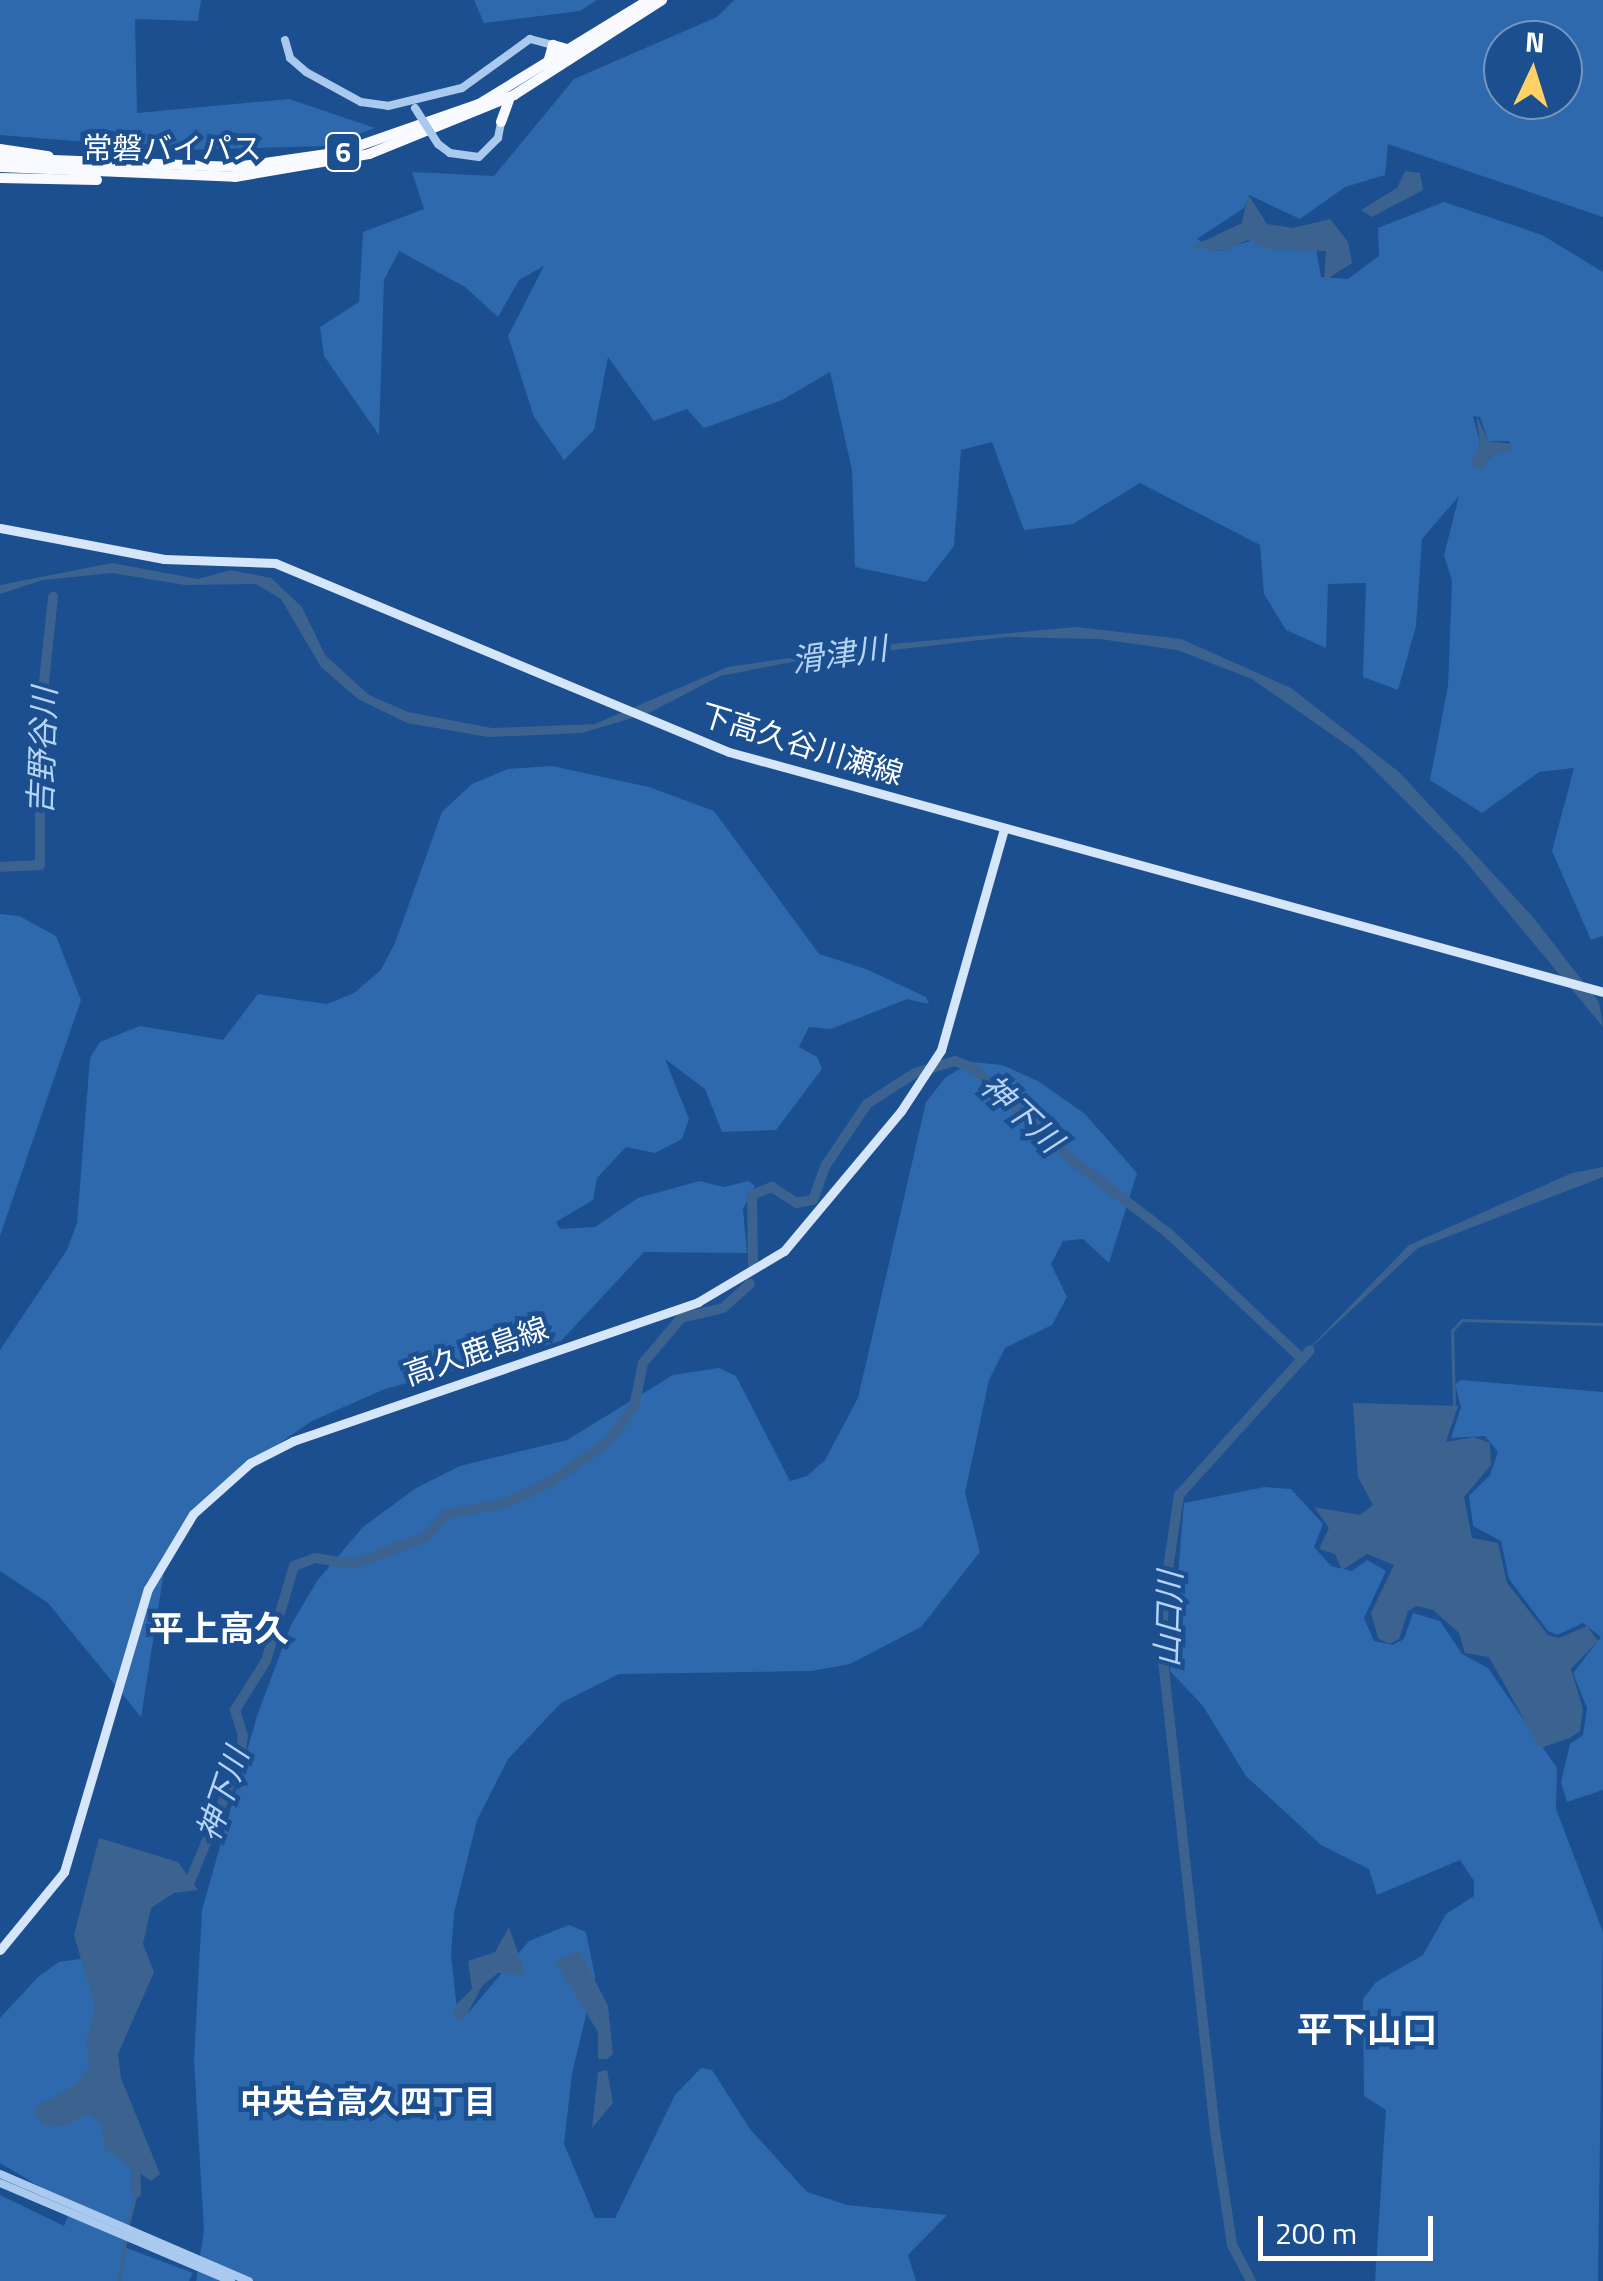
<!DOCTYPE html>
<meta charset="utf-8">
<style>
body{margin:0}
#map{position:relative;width:1603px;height:2281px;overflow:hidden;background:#1b4f8f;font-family:"Titillium Web","Noto Sans JP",sans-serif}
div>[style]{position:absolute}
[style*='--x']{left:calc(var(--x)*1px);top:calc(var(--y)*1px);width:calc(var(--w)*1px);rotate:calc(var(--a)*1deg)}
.green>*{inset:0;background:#2e69ad}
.water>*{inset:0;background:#3c6290}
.stream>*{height:2.5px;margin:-1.25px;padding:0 1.25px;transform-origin:1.25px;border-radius:1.25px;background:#3c6290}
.river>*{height:10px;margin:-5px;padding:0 5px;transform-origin:5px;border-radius:5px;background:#3c6290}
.tertiary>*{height:8px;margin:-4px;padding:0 4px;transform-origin:4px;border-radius:4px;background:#a9c9ee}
.secondary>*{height:9px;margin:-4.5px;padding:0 4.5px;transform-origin:4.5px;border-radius:4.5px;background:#d6e6fa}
.trunk>*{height:10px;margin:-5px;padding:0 5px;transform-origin:5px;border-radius:5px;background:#f8faff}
.tertiary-bridge>*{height:8px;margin:-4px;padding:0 4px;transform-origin:4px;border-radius:4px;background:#a9c9ee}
span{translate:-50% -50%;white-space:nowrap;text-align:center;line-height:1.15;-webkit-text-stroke:9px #1b4f8f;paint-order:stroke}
.shield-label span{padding:2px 8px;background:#1b4f8f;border:2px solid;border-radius:8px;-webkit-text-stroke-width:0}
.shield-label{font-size:28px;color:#fff;font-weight:700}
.street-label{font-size:30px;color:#fff}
.water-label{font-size:32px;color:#b5d3f5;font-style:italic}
.neighbourhood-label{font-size:32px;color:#fff;font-weight:700}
.quarter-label{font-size:35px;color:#fff;font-weight:700}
.north{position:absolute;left:1483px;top:20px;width:100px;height:100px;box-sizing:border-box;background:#1b4f8f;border:2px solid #7695bc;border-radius:50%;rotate:4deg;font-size:28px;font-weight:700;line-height:40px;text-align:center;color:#fff}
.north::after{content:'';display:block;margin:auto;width:35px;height:45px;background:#ffd166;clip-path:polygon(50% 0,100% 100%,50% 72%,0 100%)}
.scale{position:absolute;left:1258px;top:2216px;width:175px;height:45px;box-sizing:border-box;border:5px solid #fff;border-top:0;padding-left:12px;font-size:30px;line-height:35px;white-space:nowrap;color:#fff;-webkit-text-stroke:8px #1b4f8f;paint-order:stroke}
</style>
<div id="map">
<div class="green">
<i style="clip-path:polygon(0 0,201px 0,198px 21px,135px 19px,137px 113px,289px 99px,375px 128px,326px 146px,186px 150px,0 135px)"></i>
<i style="clip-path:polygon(474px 0,597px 0,580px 11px,484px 23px)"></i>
<i style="clip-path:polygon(evenodd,734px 0,1603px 0,1603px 217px,1388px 144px,1385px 175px,1345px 187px,1300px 219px,1249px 195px,1244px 208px,1197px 239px,1218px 251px,1253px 240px,1316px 248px,1321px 277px,1348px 279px,1379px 256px,1378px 228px,1444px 202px,1542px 235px,1603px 272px,1603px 936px,1591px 940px,1552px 851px,1574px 768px,1539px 772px,1482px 813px,1430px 780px,1448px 686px,1452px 581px,1444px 555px,1459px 496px,1422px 539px,1416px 626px,1398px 690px,1363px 677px,1366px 583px,1328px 584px,1326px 648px,1286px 630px,1264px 594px,1260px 545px,1140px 483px,1073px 524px,1024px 530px,992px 442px,961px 450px,954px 546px,926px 582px,855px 567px,852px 470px,830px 372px,782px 400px,704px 428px,687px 409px,654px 421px,608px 357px,594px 430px,564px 460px,534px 417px,508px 336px,544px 266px,519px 280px,498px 317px,465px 287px,399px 251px,384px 280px,379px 435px,324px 356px,320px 327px,359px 302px,363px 232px,424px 209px,412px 172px,494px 176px,574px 79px,717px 17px,734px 0,1503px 40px,1563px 40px,1563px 100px,1503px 100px,1503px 40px,734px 0,1473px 416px,1480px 417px,1488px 441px,1509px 441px,1511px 448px,1491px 456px,1482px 470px,1471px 466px,1480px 443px,1473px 416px)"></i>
<i style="clip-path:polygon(552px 766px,649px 787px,714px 811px,819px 954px,866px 969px,926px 997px,929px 1004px,907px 999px,831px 1029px,809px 1027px,799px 1047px,817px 1057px,822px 1069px,776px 1130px,722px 1132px,705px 1089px,665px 1059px,689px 1119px,682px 1139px,655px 1153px,626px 1147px,597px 1178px,593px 1200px,556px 1222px,560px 1229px,595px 1227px,638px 1198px,699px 1181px,724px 1187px,748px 1181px,755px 1186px,743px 1209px,747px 1253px,644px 1252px,561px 1341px,385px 1389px,312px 1421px,255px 1460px,196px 1513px,165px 1565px,141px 1717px,48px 1603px,0 1571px,0 1350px,67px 1250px,77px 1223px,90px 1058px,100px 1042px,140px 1026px,223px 1040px,258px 994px,327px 1004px,354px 993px,381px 970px,395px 943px,442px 812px,472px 784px,508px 769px)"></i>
<i style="clip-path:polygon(0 914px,19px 916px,56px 936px,81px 1000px,0 1236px)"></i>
<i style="clip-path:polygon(972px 1062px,1002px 1065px,1038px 1081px,1085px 1114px,1137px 1173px,1109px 1263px,1083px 1239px,1063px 1241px,1051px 1264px,1067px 1297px,1052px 1325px,1005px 1348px,989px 1380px,965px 1493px,980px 1552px,921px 1627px,850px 1664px,812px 1671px,619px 1674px,561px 1703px,508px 1759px,477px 1820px,454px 1913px,451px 1955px,457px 2009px,468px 2013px,529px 1941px,569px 1925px,586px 1932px,595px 1977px,572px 2074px,564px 2144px,595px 2218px,615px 2218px,675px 2095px,701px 2068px,712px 2070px,750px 2129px,807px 2192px,847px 2205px,947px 2215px,908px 2255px,916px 2281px,196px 2281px,204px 2231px,194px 2060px,202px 1910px,257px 1716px,291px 1625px,317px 1581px,363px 1527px,416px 1488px,460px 1466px,567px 1440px,673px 1375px,719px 1368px,736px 1376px,790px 1481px,807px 1476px,825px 1460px,858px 1398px,926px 1102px,946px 1077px)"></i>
<i style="clip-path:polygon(1461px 1380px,1603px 1392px,1603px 1790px,1567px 1802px,1561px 1782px,1570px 1744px,1583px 1735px,1587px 1708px,1573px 1673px,1601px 1637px,1583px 1623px,1557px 1635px,1548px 1631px,1509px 1579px,1501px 1541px,1473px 1526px,1469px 1496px,1490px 1475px,1498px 1452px,1485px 1436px,1451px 1438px,1461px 1407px,1455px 1384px)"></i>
<i style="clip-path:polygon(1265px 1487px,1291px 1489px,1323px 1524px,1314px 1547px,1331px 1566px,1352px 1571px,1367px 1560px,1386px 1571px,1364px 1618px,1374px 1641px,1393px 1645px,1404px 1639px,1413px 1613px,1440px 1621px,1462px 1654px,1488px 1668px,1557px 1768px,1556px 1809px,1603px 1932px,1598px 2281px,1375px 2281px,1386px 2110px,1364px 2096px,1363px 1999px,1376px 1982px,1423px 1955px,1446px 1914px,1474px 1896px,1474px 1881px,1460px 1860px,1377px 1895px,1369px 1869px,1321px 1845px,1246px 1776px,1203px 1706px,1170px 1671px,1184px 1503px)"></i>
<i style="clip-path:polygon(86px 1958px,128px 2022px,110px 2068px,136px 2188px,124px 2247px,193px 2273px,189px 2281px,0 2281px,0 2195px,64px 2226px,72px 2206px,0 2163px,0 2018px,38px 1977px,59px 1962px)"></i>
</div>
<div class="water">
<i style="clip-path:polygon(1405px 171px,1420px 173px,1423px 190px,1372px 217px,1361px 210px,1397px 188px)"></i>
<i style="clip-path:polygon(1248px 194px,1267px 224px,1293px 228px,1330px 219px,1348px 242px,1352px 263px,1324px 281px,1326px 251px,1272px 250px,1248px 240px,1224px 251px,1191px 247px,1242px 223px)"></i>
<i style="clip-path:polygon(1476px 414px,1488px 441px,1512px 444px,1510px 451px,1491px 456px,1482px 470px,1470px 466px,1480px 443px)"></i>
<i style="clip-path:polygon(112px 563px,198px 579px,231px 570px,271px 578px,302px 607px,325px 655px,369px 695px,408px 712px,492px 728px,595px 724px,728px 667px,870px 646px,1076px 627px,1181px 639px,1291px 688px,1399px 772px,1532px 916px,1599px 1002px,1603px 1027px,1462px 857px,1354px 750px,1252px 679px,1177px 650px,1100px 639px,1007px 637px,797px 661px,720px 676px,649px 713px,582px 733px,488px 737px,407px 723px,358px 699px,321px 667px,281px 599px,256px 584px,185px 585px,112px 573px,43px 580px,0 594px,0 585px)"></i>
<i style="clip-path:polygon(1603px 1167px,1603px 1177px,1418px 1248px,1302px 1356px,1409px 1245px,1572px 1173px)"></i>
<i style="clip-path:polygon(1353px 1403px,1458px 1406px,1446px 1442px,1474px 1437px,1490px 1443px,1491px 1465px,1464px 1497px,1472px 1538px,1498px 1543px,1507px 1583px,1548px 1635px,1559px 1638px,1587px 1626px,1598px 1641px,1571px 1669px,1583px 1709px,1580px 1731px,1570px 1738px,1540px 1748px,1489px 1657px,1465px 1653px,1459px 1633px,1433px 1610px,1417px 1606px,1408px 1611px,1399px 1639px,1389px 1644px,1378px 1638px,1371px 1613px,1394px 1565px,1367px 1554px,1342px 1570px,1335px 1554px,1319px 1549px,1329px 1528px,1314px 1507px,1360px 1515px,1373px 1505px,1358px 1477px)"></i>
<i style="clip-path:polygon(99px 1838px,178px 1862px,198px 1890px,174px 1893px,151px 1908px,143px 1944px,154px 1972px,118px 2054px,121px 2078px,160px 2174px,151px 2181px,105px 2149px,101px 2124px,88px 2114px,64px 2126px,43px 2125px,33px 2108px,74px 2086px,90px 2065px,86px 2041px,95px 2007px,74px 1935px)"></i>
<i style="clip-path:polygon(509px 1927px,526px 1975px,498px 1973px,482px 1986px,465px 2018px,455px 2019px,454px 2007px,472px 1989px,468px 1961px,495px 1952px)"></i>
<i style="clip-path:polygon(580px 1951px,608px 2006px,613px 2054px,607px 2059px,598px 2059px,598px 2032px,555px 1961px)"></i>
<i style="clip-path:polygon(607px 2070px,613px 2103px,592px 2128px,598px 2072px)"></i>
</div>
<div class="stream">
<i style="--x:1454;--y:1406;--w:75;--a:-91.5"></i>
<i style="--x:1452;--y:1331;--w:15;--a:-48"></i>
<i style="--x:1462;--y:1320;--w:141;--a:1.6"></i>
<i style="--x:128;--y:2225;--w:33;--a:-76"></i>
<i style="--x:119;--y:2281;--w:44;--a:-80.8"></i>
</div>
<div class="river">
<i style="--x:0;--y:867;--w:40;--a:-2.9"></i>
<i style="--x:40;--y:865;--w:146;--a:-90"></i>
<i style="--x:40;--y:719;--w:123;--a:-83.9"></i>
<i style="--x:753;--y:1264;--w:69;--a:-90.8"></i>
<i style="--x:752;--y:1195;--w:22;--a:-22"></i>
<i style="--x:772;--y:1187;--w:30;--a:33"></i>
<i style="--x:797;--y:1203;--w:16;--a:-11"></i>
<i style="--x:813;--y:1200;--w:37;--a:-70"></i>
<i style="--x:826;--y:1165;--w:73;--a:-56.1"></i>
<i style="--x:867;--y:1104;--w:57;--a:-32.9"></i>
<i style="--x:915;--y:1073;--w:42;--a:-16.7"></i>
<i style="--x:955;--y:1061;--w:22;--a:22"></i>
<i style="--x:975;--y:1069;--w:132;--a:43.2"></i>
<i style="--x:1071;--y:1159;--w:122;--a:37.3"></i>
<i style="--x:1168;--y:1233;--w:184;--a:43.2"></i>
<i style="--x:188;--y:1886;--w:136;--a:-67.6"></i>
<i style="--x:240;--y:1760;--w:24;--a:-83"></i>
<i style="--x:243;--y:1736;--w:27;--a:-107"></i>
<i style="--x:235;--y:1710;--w:58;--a:-57.7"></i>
<i style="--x:266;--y:1661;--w:99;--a:-73.6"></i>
<i style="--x:294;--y:1566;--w:22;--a:-21"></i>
<i style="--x:315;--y:1558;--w:39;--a:9"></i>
<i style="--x:354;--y:1564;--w:77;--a:-20.6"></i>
<i style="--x:426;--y:1537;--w:31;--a:-48"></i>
<i style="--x:447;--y:1514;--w:59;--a:-10.7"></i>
<i style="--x:505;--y:1503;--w:48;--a:-24.4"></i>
<i style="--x:549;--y:1483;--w:72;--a:-34.8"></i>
<i style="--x:608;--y:1442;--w:44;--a:-53.4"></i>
<i style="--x:634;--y:1407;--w:45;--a:-78.4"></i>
<i style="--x:643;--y:1363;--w:59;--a:-49.8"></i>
<i style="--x:681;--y:1318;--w:43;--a:-13.4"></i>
<i style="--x:723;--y:1308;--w:36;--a:-42"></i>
<i style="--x:135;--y:2159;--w:34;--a:88"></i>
<i style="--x:1251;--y:2281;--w:41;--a:-117.8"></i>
<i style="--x:1232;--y:2245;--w:115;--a:-98.5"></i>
<i style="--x:1215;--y:2131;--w:484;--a:-96.3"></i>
<i style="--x:1162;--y:1650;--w:54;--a:-87.9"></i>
<i style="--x:1164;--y:1596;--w:102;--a:-81.6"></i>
<i style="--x:1179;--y:1495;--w:195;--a:-47.9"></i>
</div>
<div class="tertiary">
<i style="--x:285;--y:40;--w:19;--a:74"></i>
<i style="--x:290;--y:58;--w:21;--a:41"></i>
<i style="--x:306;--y:72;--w:63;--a:28.6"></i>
<i style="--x:361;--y:102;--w:27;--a:8"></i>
<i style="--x:388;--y:106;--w:76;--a:-13.7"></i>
<i style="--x:462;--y:88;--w:84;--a:-35.8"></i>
<i style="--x:530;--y:39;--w:24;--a:15"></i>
<i style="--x:438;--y:144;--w:15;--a:37"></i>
<i style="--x:450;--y:153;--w:29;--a:8"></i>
<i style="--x:479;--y:157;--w:27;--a:-45"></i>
<i style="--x:498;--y:138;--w:16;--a:-79"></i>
<i style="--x:0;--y:2174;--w:271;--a:23.3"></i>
<i style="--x:0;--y:2183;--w:251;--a:23"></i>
</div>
<div class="secondary">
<i style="--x:0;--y:528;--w:167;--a:10.7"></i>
<i style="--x:164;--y:559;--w:111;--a:2.1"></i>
<i style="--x:275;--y:563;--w:492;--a:22.6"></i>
<i style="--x:729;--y:752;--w:906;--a:15.35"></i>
<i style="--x:0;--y:1950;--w:101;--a:-50.6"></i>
<i style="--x:64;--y:1872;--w:295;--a:-73.5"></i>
<i style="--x:148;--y:1589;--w:87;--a:-59"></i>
<i style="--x:193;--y:1514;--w:76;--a:-41.8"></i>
<i style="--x:250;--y:1463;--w:48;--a:-27.1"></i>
<i style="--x:293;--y:1441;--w:428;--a:-18.9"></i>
<i style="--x:698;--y:1302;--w:100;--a:-30.7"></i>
<i style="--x:784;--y:1251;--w:182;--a:-50.1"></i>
<i style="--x:901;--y:1111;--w:73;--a:-56.7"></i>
<i style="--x:941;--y:1050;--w:230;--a:-74.1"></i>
</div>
<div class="trunk">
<i style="--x:547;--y:66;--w:22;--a:-74"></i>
<i style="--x:553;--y:45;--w:18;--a:16"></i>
<i style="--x:501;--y:122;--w:23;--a:-70"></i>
<i style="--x:0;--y:149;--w:49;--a:8.3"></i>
<i style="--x:0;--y:158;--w:236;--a:2.2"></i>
<i style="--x:236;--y:167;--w:106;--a:-8.1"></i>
<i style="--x:341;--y:152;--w:146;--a:-19.2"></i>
<i style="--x:479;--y:104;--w:199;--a:-31.5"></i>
<i style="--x:0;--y:167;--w:235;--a:2.4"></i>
<i style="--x:235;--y:177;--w:136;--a:-9.7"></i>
<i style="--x:369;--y:154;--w:157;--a:-22.1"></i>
<i style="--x:514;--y:95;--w:176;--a:-32.7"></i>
<i style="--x:0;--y:178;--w:97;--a:1.2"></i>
</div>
<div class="tertiary-bridge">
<i style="--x:415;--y:108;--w:43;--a:57.4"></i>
</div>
<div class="shield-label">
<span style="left:343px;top:152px">6</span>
</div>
<div class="street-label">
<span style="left:172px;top:148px">常磐バイパス</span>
<span style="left:802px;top:744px;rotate:17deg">下高久谷川瀬線</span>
<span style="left:476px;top:1351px;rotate:-19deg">高久鹿島線</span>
</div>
<div class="water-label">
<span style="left:839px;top:654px;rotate:-8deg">滑津川</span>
<span style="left:42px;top:751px;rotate:-88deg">吉野谷川</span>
<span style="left:1022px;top:1113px;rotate:43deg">神下川</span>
<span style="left:1168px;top:1619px;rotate:-88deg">山口川</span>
<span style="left:222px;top:1794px;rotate:-71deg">神下川</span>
</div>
<div class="neighbourhood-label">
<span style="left:368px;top:2101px">中央台高久四丁目</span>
</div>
<div class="quarter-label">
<span style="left:219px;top:1628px">平上高久</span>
<span style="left:1367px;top:2029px">平下山口</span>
</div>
<div class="north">N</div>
<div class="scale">200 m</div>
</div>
